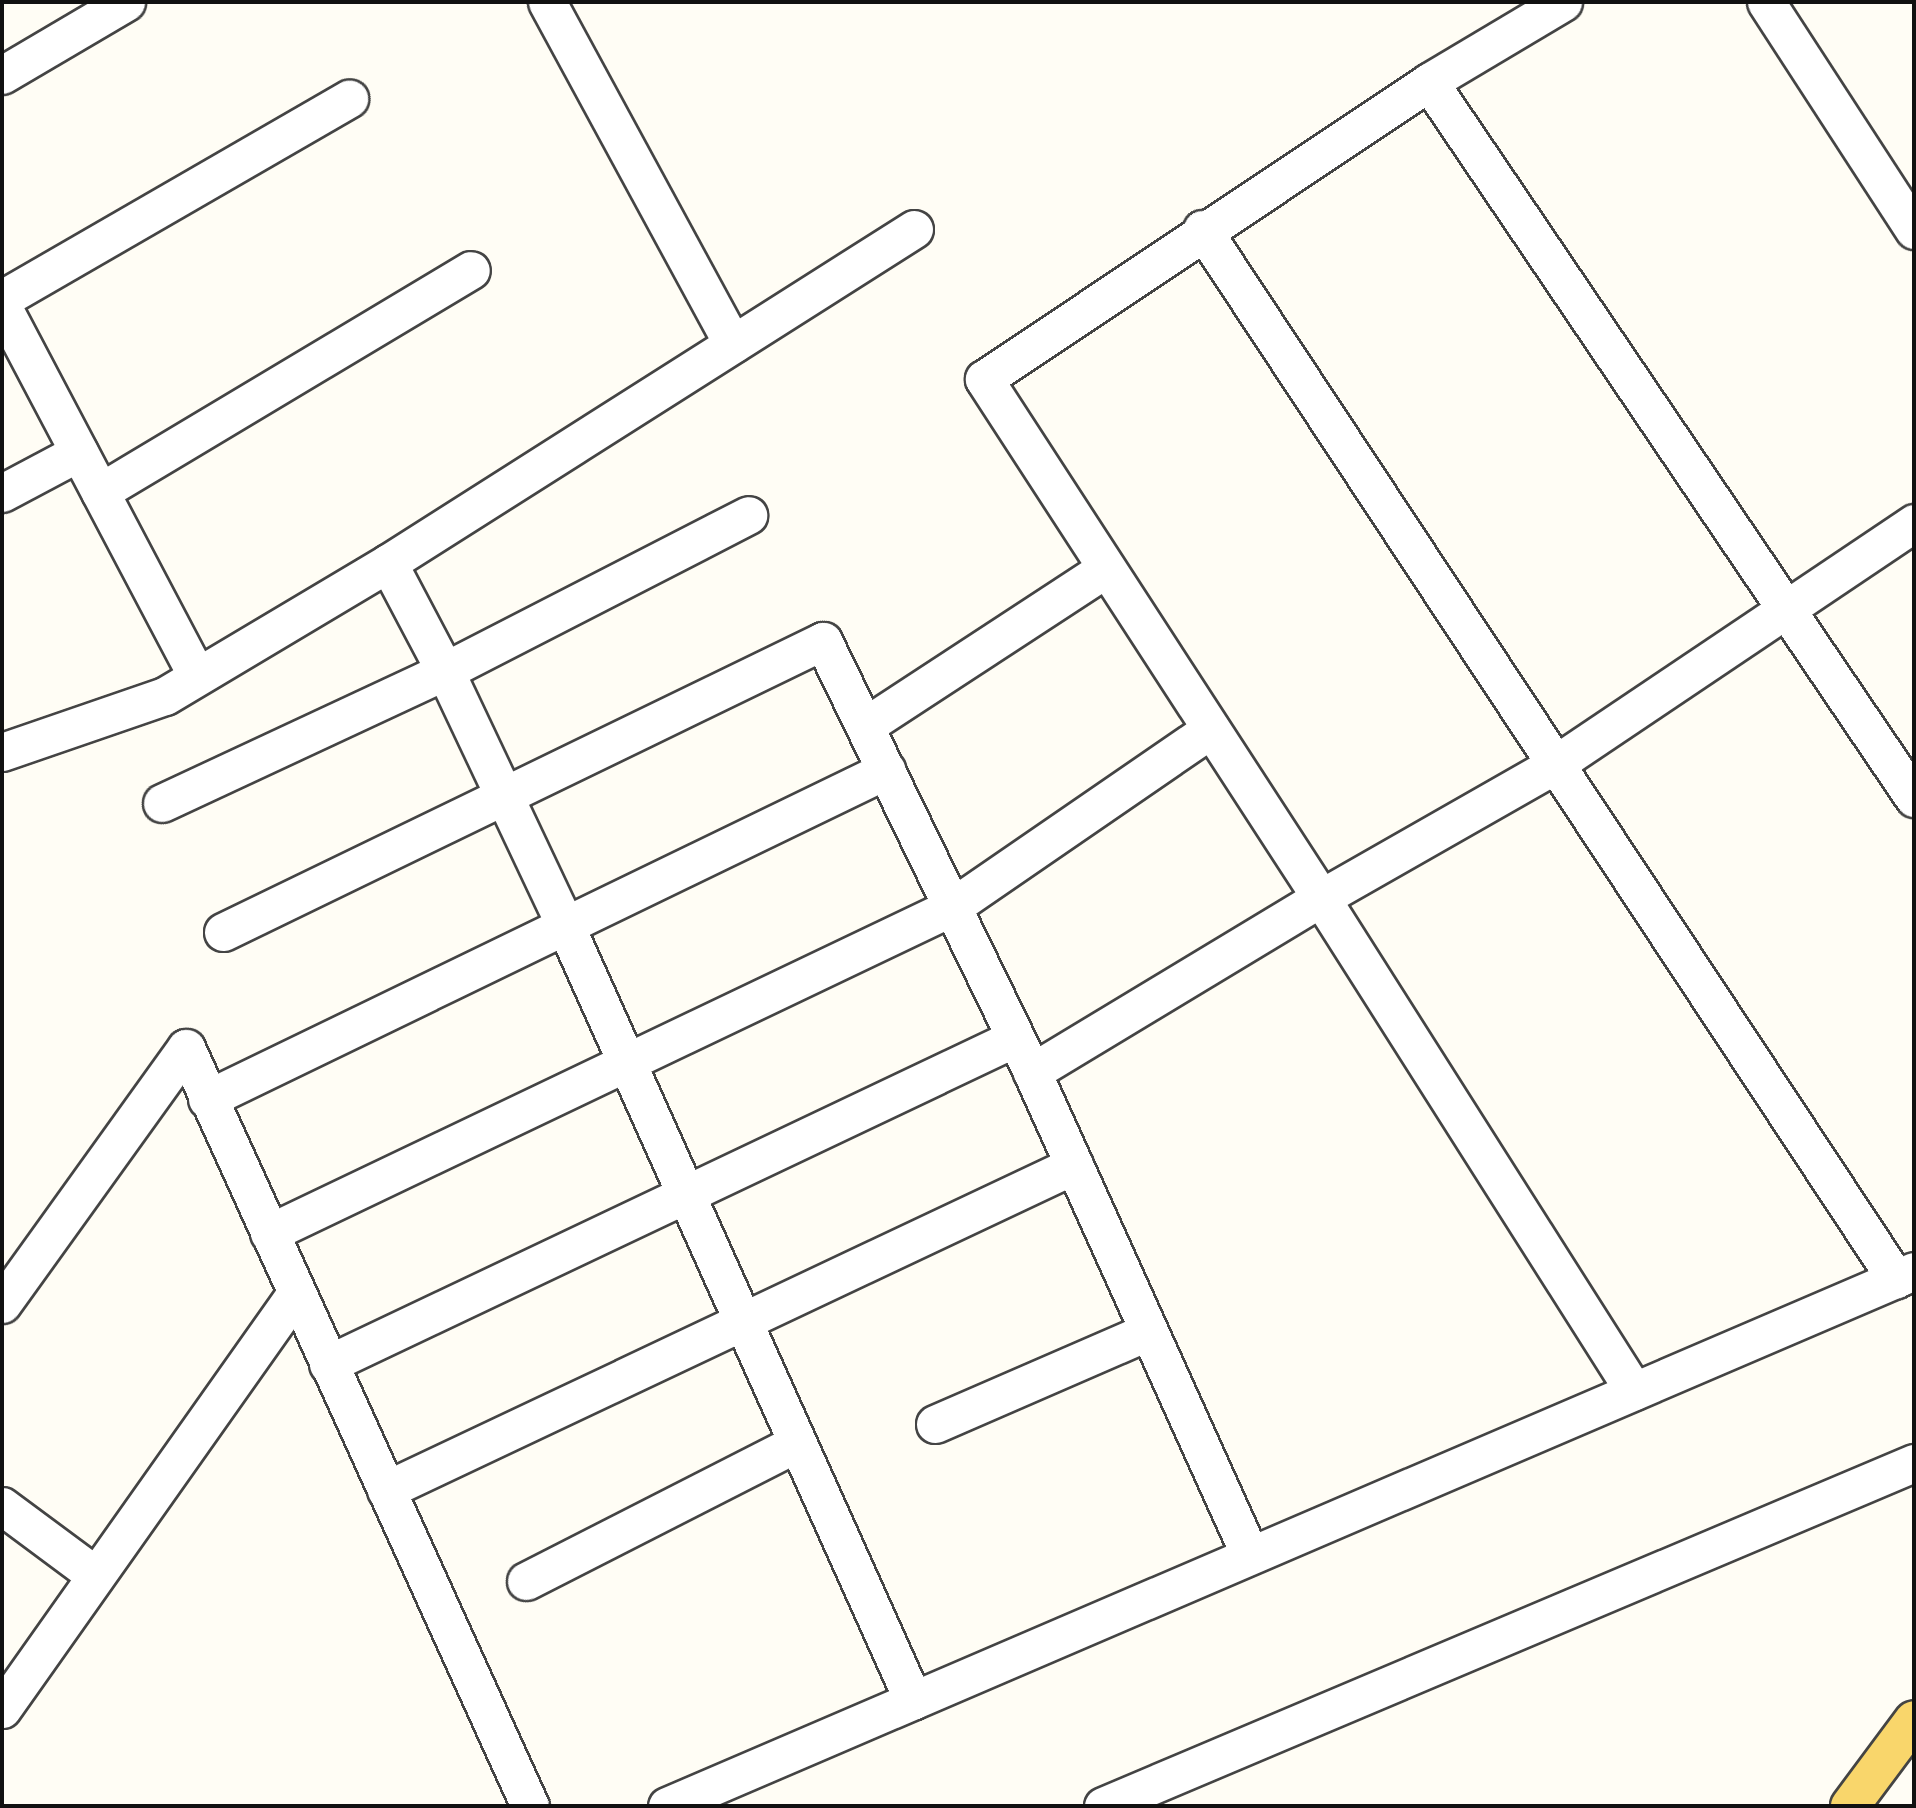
<!DOCTYPE html>
<style>
body{margin:0}
#map{position:relative;width:1916px;height:1808px;overflow:hidden;background:#fffdf5;font-family:Literata,serif}
div>[style]{position:absolute}
[style*='--x']{left:calc(var(--x)*1px);top:calc(var(--y)*1px);width:calc(var(--w)*1px);rotate:calc(var(--a)*1deg)}
.roads{filter:drop-shadow(2px 0 #444) drop-shadow(-2px 0 #444) drop-shadow(0 2px #444) drop-shadow(0 -2px #444)}
.minor>*{height:37px;margin:-18.5px;padding:0 18.5px;transform-origin:18.5px;border-radius:18.5px;background:#fff}
.primary>*{height:38px;margin:-19px;padding:0 19px;transform-origin:19px;border-radius:19px;background:#f9d66b}
span{translate:-50% -50%;white-space:nowrap;text-align:center;line-height:1.15;-webkit-text-stroke:7px #fff;paint-order:stroke}
.frame{position:absolute;inset:0;border:4px solid #111;pointer-events:none}
</style>
<div id="map">
<div class="roads">
<div class="minor">
<i style="--x:547;--y:2;--w:389;--a:61.5"></i>
<i style="--x:1766;--y:2;--w:272;--a:57"></i>
<i style="--x:2;--y:75;--w:144;--a:-30.5"></i>
<i style="--x:1429;--y:82;--w:156;--a:-30.8"></i>
<i style="--x:1202;--y:229;--w:1259;--a:56.54"></i>
<i style="--x:2;--y:299;--w:401;--a:-30"></i>
<i style="--x:2;--y:306;--w:418;--a:62.2"></i>
<i style="--x:100;--y:492;--w:432;--a:-30.9"></i>
<i style="--x:2;--y:493;--w:87;--a:-28"></i>
<i style="--x:388;--y:563;--w:623;--a:-32.41"></i>
<i style="--x:865;--y:726;--w:288;--a:-33.2"></i>
<i style="--x:2;--y:752;--w:172;--a:-19"></i>
<i style="--x:165;--y:696;--w:260;--a:-30.8"></i>
<i style="--x:388;--y:563;--w:122;--a:62.2"></i>
<i style="--x:445;--y:671;--w:281;--a:64.7"></i>
<i style="--x:565;--y:925;--w:850;--a:65.82"></i>
<i style="--x:162;--y:803;--w:312;--a:-25"></i>
<i style="--x:445;--y:671;--w:341;--a:-27.2"></i>
<i style="--x:223;--y:932;--w:667;--a:-25.87"></i>
<i style="--x:823;--y:641;--w:479;--a:64.1"></i>
<i style="--x:1032;--y:1072;--w:530;--a:65.71"></i>
<i style="--x:186;--y:1048;--w:832;--a:65.59"></i>
<i style="--x:1032;--y:1072;--w:337;--a:-31.1"></i>
<i style="--x:1321;--y:898;--w:268;--a:-29.7"></i>
<i style="--x:1554;--y:765;--w:434;--a:-33.9"></i>
<i style="--x:207;--y:1099;--w:755;--a:-25.85"></i>
<i style="--x:269;--y:1233;--w:757;--a:-25.52"></i>
<i style="--x:952;--y:907;--w:314;--a:-34.5"></i>
<i style="--x:2;--y:1304;--w:315;--a:-54.3"></i>
<i style="--x:328;--y:1364;--w:760;--a:-25.39"></i>
<i style="--x:1634;--y:1391;--w:584;--a:-122.41"></i>
<i style="--x:1321;--y:898;--w:619;--a:-123"></i>
<i style="--x:984;--y:379;--w:535;--a:-33.72"></i>
<i style="--x:1429;--y:82;--w:865;--a:55.89"></i>
<i style="--x:935;--y:1424;--w:233;--a:-23.5"></i>
<i style="--x:386;--y:1490;--w:761;--a:-25.29"></i>
<i style="--x:2;--y:1506;--w:116;--a:36.6"></i>
<i style="--x:526;--y:1581;--w:304;--a:-27"></i>
<i style="--x:2;--y:1709;--w:509;--a:-54.75"></i>
<i style="--x:667;--y:1806;--w:1357;--a:-23.22"></i>
<i style="--x:1103;--y:1806;--w:881;--a:-22.93"></i>
</div>
<div class="primary">
<i style="--x:1850;--y:1806;--w:107;--a:-53.3"></i>
</div>
</div>
<div class="frame"></div>
</div>
